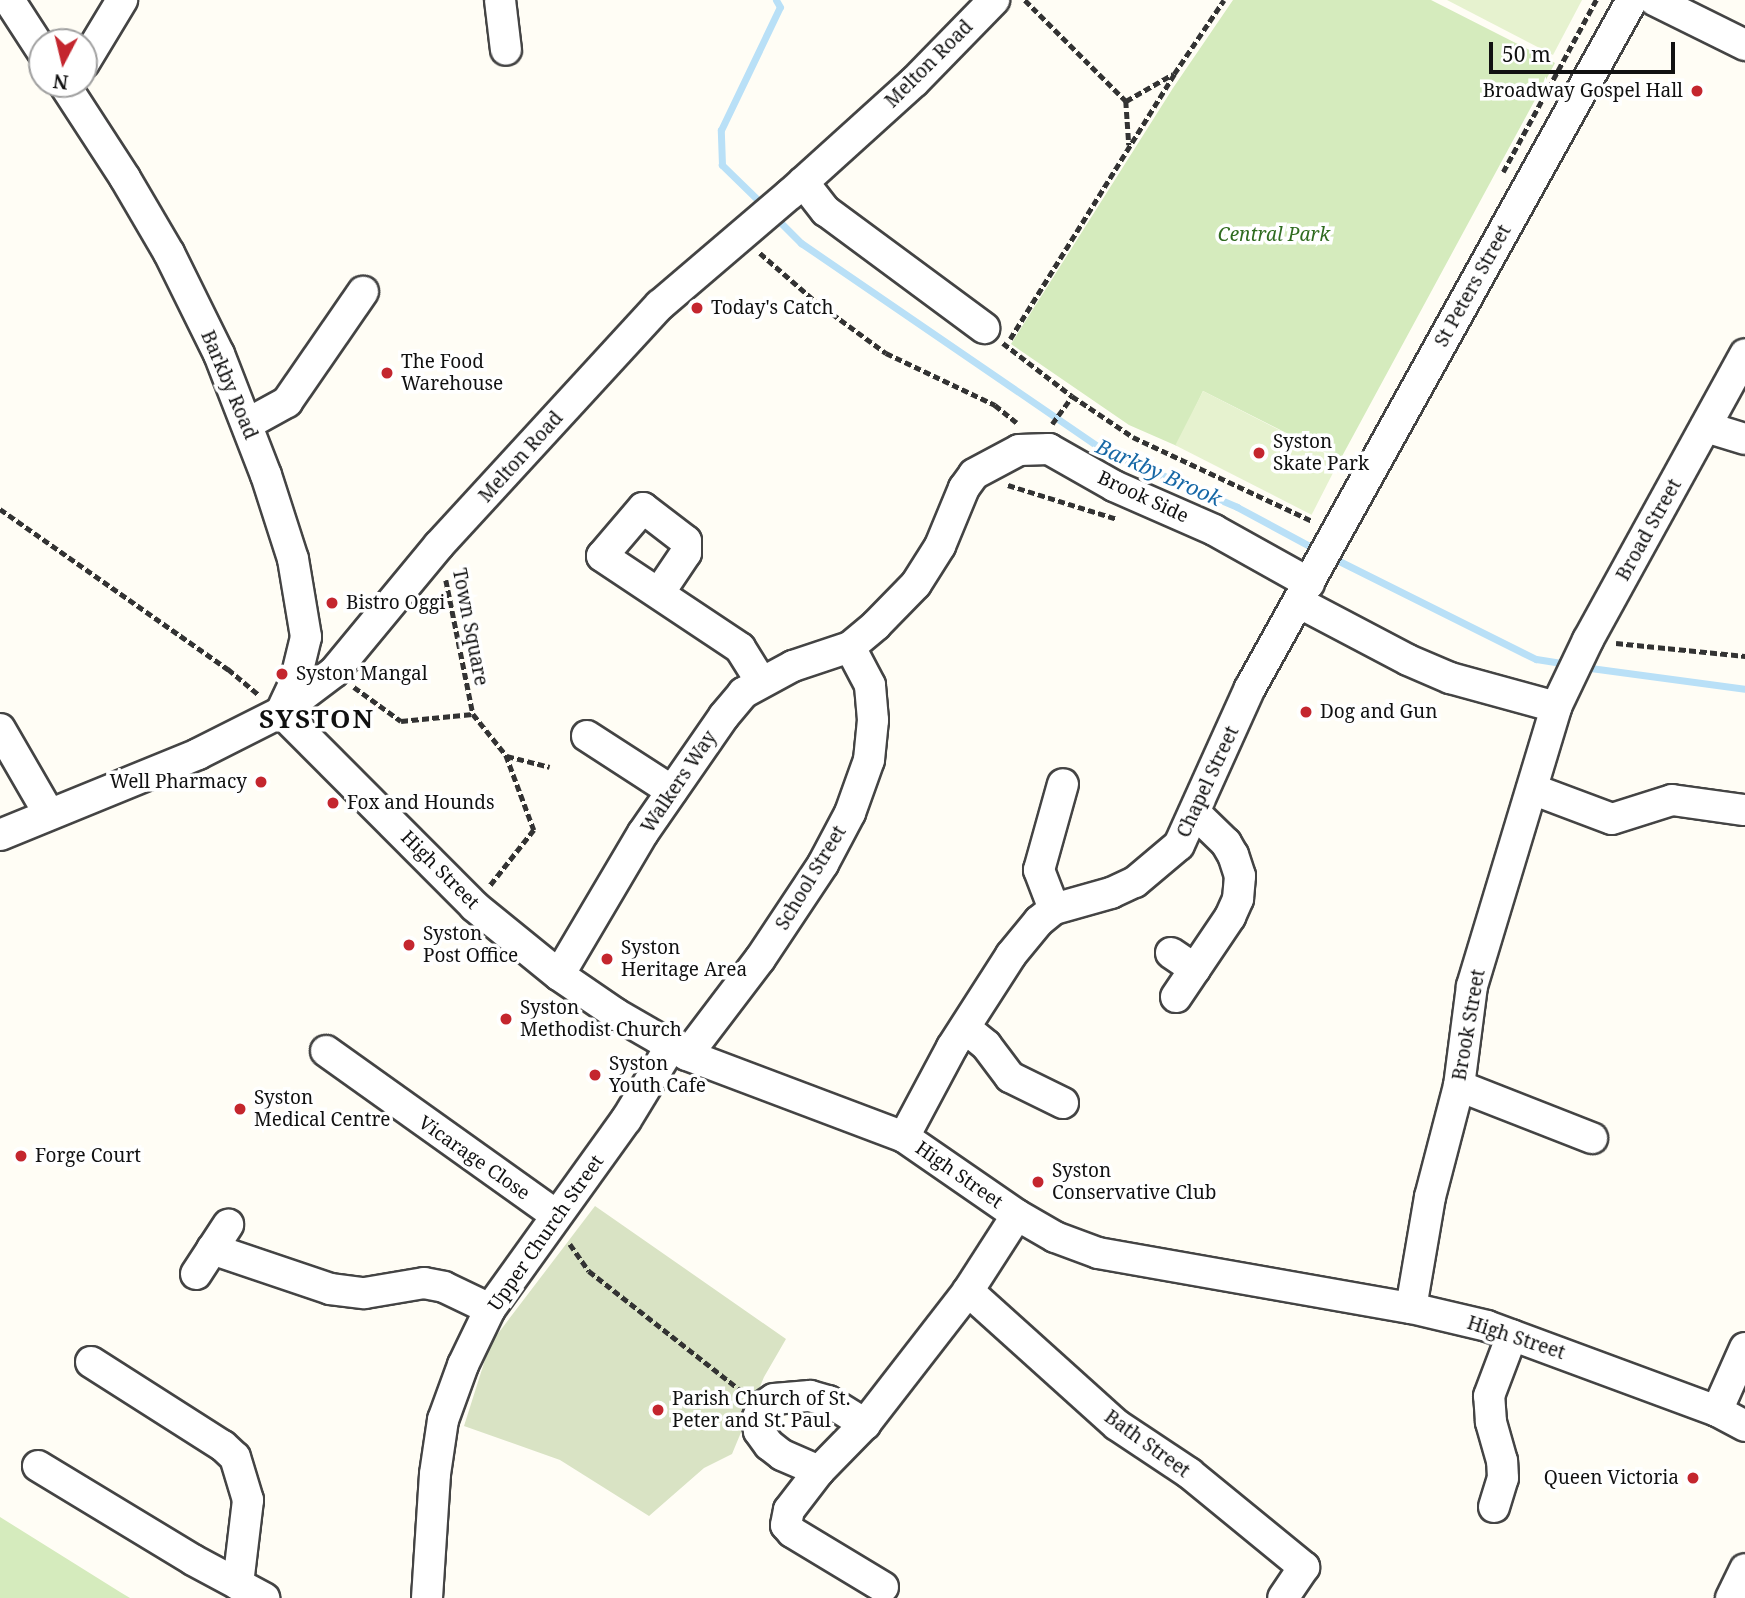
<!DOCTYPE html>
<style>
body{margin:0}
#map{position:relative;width:1745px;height:1598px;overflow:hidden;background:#fffdf5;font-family:"Noto Serif",serif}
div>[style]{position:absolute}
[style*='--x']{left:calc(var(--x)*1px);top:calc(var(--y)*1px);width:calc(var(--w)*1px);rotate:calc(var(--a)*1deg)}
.green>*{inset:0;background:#d5ebbd}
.cemetery>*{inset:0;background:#d9e3c4}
.pitch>*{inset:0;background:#e6f2cf;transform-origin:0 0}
.stream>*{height:7px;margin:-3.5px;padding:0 3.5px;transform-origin:3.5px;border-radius:3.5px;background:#b9e0f7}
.path>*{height:4.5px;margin-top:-2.25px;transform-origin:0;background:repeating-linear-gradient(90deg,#333 0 7px,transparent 0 10.5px)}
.roads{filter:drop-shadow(2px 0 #444) drop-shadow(-2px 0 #444) drop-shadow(0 2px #444) drop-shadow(0 -2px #444)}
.minor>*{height:30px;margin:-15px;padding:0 15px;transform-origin:15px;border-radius:15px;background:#fff}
.dots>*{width:19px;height:19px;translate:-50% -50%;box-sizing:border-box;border:4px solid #fff;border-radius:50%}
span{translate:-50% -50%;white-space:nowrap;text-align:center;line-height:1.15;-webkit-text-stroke:7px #fff;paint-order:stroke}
.street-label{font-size:19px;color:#111}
.poi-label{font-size:19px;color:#111}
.right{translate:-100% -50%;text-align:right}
.left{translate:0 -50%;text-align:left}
.park-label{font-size:19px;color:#2f6b1f;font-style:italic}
.water-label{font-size:21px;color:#1768a6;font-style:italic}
.district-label{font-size:26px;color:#111;font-weight:700;letter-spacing:2px}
.north{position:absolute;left:28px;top:28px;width:70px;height:70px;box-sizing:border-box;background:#fff;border:2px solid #a0a0a0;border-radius:50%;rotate:187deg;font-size:19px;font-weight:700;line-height:28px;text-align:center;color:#111}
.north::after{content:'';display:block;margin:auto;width:24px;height:32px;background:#c4262e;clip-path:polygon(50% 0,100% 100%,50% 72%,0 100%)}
.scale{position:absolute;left:1489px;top:42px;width:186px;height:32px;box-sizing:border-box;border:4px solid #111;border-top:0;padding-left:9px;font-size:21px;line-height:24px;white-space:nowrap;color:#111;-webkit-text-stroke:5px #fff;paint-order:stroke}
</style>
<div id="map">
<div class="green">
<i style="clip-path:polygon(1233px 0,1431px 0,1555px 63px,1340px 460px,1203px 391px,1177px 446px,1129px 425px,1011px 344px,1173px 88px)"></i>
<i style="clip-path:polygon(0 1517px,120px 1592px,130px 1598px,0 1598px)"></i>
</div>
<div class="cemetery">
<i style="clip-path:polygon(595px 1206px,786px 1339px,764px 1377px,732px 1454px,704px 1468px,649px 1516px,560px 1460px,464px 1426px,490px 1344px)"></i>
</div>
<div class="pitch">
<i style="clip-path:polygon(1447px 0,1582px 0,1553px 55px)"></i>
<i style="left:1203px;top:391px;width:153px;height:61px;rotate:27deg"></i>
</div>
<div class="stream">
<i style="--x:764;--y:206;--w:59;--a:-135.7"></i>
<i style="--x:722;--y:165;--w:35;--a:-92"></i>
<i style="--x:721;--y:130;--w:136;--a:-64.4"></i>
<i style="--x:780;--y:7;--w:8;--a:-120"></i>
<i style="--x:775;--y:217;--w:37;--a:45"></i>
<i style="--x:801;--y:243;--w:366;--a:34.4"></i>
<i style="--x:1103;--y:450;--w:146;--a:23"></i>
<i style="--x:1237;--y:507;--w:91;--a:28.3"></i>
<i style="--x:1331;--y:557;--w:229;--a:26.5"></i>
<i style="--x:1536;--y:659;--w:32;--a:9"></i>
<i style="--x:1583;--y:667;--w:163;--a:7.7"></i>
</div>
<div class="path">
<i style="--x:1025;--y:0;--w:143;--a:45"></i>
<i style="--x:1126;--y:101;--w:44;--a:86.1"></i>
<i style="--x:1126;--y:101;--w:54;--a:-29.9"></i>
<i style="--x:1503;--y:172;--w:196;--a:-61.6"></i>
<i style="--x:760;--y:253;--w:73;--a:41.1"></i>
<i style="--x:815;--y:301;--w:88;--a:36.2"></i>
<i style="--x:886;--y:353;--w:121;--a:25.5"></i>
<i style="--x:995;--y:405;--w:28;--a:39"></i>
<i style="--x:1010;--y:339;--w:312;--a:-58.2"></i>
<i style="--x:1174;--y:74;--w:89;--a:-56"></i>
<i style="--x:1003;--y:343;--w:87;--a:37.5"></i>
<i style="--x:1072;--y:396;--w:73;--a:33.9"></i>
<i style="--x:1133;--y:437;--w:198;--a:25.1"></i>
<i style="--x:1052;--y:424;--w:34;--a:-54"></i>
<i style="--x:1008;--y:485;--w:114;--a:17.3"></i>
<i style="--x:0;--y:509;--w:279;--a:35.1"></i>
<i style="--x:228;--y:669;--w:39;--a:40"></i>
<i style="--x:446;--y:580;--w:137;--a:78.6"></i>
<i style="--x:473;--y:714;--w:53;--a:51.2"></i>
<i style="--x:506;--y:755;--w:80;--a:69.5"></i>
<i style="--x:534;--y:830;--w:71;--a:128.2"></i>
<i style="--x:1616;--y:643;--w:130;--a:5.8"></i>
<i style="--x:354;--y:687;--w:58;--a:35.9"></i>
<i style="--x:401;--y:721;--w:72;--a:-5.6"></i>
<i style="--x:507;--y:756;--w:44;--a:14.3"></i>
<i style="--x:570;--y:1244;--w:33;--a:55"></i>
<i style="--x:589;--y:1271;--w:196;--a:38.2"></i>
</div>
<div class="roads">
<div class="minor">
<i style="--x:9;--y:0;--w:61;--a:57.1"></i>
<i style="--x:500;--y:0;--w:50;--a:83.2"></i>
<i style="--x:1654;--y:0;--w:102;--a:26.3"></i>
<i style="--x:84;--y:63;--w:74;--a:-58.9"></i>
<i style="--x:64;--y:84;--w:112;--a:57"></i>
<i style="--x:125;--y:178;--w:87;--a:59.6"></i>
<i style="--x:169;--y:253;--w:113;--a:63.7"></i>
<i style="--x:219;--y:354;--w:130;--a:68.8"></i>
<i style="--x:266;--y:475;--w:88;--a:72.2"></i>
<i style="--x:293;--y:559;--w:79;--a:80.5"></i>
<i style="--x:306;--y:637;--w:46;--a:103.7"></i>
<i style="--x:295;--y:682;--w:33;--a:115"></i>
<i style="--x:803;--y:182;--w:37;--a:52"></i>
<i style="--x:826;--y:211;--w:197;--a:36.5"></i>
<i style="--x:247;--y:424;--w:46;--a:-28.8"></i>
<i style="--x:287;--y:402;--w:134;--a:-55.4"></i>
<i style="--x:1706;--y:427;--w:41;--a:17.1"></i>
<i style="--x:659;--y:593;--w:48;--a:-56"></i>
<i style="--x:686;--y:553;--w:12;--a:-90"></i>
<i style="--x:686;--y:541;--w:54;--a:-142.5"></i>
<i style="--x:643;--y:508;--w:63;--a:130.5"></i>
<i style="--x:602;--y:556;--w:166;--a:33.7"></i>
<i style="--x:740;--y:648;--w:39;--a:58"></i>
<i style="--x:1298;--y:602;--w:124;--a:27.8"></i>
<i style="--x:1408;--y:660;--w:46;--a:23.2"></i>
<i style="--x:1450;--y:678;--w:110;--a:15.3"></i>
<i style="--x:281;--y:712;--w:274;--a:45.1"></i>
<i style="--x:474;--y:906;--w:109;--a:39.1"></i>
<i style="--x:559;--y:975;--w:69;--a:34.4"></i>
<i style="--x:616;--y:1014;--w:82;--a:30"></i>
<i style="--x:687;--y:1055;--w:232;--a:20.7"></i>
<i style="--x:904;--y:1137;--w:137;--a:34.6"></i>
<i style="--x:1017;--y:1215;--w:44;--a:30.1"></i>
<i style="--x:1055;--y:1237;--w:46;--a:20.4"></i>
<i style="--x:1098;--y:1253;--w:318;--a:10"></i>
<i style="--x:1411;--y:1308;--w:78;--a:13.3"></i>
<i style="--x:1487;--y:1326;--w:245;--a:20.3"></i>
<i style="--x:1717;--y:1411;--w:32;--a:28"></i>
<i style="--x:0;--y:729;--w:98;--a:60"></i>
<i style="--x:587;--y:736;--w:101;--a:32.9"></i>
<i style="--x:1532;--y:789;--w:85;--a:20.6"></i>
<i style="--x:1612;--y:819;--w:63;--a:-17.6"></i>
<i style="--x:1672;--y:800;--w:73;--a:7.9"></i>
<i style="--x:0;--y:835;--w:214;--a:-22.2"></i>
<i style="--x:198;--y:754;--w:93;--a:-26.8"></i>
<i style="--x:281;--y:712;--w:66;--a:-37"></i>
<i style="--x:334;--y:672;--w:165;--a:-50.4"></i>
<i style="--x:439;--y:545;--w:326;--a:-47.4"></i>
<i style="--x:660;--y:305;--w:171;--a:-40.5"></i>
<i style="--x:790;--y:194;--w:167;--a:-42.1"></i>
<i style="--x:914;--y:82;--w:115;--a:-45.7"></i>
<i style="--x:1054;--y:909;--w:42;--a:-111"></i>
<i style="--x:1039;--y:870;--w:89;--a:-74.4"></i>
<i style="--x:1171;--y:953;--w:29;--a:34"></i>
<i style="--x:559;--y:975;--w:165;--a:-59.4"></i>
<i style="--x:643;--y:833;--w:142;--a:-55.3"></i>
<i style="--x:724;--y:716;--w:30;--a:-50"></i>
<i style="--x:743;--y:693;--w:57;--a:-28.4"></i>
<i style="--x:793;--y:666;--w:60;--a:-18.4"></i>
<i style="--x:1176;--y:997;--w:97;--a:-56"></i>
<i style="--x:1230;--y:917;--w:20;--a:-66"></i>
<i style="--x:1238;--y:899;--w:23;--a:-85"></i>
<i style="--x:1240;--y:876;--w:22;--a:-108"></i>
<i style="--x:1233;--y:855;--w:14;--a:-120"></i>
<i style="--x:1226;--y:843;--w:43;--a:-135.9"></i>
<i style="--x:965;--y:1028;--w:27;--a:39"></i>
<i style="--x:986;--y:1045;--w:40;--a:53"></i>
<i style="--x:1010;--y:1077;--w:59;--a:26.1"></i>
<i style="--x:326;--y:1051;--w:282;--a:35.5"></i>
<i style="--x:687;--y:1055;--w:121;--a:-52.8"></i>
<i style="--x:760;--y:959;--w:114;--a:-56.4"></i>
<i style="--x:823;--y:864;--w:58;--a:-62.1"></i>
<i style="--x:850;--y:813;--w:56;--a:-70.3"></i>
<i style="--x:869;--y:760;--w:40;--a:-84.3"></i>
<i style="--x:873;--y:720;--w:35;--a:-95"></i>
<i style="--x:870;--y:685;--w:43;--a:-117.8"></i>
<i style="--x:850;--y:647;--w:34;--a:-40"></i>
<i style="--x:876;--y:625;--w:57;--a:-45.7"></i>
<i style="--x:916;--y:584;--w:45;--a:-57.7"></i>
<i style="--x:940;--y:546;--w:63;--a:-67.5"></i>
<i style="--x:964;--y:488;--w:17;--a:-54"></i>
<i style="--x:974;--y:474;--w:51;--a:-28.1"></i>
<i style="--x:1019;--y:450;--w:30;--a:-2"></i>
<i style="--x:1049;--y:449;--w:75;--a:29.6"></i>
<i style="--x:1114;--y:486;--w:109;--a:23.7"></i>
<i style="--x:1214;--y:530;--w:109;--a:29.2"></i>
<i style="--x:1459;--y:1086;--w:143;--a:21.4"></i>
<i style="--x:904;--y:1137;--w:102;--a:-61.9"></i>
<i style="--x:952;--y:1047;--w:109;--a:-57.3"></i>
<i style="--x:1011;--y:955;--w:44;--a:-50.5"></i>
<i style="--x:1039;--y:921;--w:19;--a:-39"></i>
<i style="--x:1054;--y:909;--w:59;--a:-15.7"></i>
<i style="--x:1111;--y:893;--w:26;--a:-25"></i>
<i style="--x:1135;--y:882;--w:57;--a:-40.1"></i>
<i style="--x:1179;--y:845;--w:172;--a:-65.7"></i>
<i style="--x:1250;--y:688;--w:787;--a:-60.96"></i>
<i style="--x:212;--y:1249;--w:125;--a:18.7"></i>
<i style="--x:330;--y:1289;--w:35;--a:7"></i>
<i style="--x:365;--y:1293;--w:60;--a:-9.6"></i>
<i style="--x:424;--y:1283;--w:20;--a:11"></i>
<i style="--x:444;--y:1287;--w:51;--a:25.6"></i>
<i style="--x:196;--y:1274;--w:59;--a:-56.9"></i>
<i style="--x:968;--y:1291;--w:200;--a:42"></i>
<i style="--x:1117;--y:1425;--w:87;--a:33.7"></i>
<i style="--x:1189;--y:1473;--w:149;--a:39.3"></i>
<i style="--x:1304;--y:1567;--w:37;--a:124"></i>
<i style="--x:1411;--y:1308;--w:113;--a:-80.3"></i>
<i style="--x:1430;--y:1197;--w:115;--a:-75.4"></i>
<i style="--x:1459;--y:1086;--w:101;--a:-82.6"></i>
<i style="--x:1472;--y:986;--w:291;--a:-73.2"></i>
<i style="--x:1556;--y:707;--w:74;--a:-64.5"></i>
<i style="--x:1588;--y:640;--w:326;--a:-61.2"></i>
<i style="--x:91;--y:1362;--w:156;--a:32.5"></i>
<i style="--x:223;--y:1446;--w:16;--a:43"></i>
<i style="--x:235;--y:1457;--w:45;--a:73.2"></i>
<i style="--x:248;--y:1500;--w:85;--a:96.8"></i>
<i style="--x:1717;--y:1411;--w:69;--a:-66"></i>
<i style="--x:38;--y:1466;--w:181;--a:31.2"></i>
<i style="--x:193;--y:1560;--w:81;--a:28.2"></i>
<i style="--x:819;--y:1471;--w:40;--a:-156.6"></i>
<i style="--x:782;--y:1455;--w:16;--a:-142"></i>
<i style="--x:769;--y:1445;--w:17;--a:-126"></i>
<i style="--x:759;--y:1431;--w:11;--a:-100"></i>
<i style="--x:757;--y:1420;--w:14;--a:-69"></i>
<i style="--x:762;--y:1407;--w:14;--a:-34"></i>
<i style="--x:774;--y:1399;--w:36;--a:-5"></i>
<i style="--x:810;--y:1396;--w:19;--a:16"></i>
<i style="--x:828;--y:1401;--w:44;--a:31.9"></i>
<i style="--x:1494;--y:1507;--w:30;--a:-73"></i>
<i style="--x:1503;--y:1478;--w:17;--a:-93"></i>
<i style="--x:1502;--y:1461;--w:41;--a:-105.8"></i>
<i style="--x:1491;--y:1422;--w:26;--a:-94"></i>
<i style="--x:1489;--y:1396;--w:65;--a:-69.3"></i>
<i style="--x:883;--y:1587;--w:106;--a:-148.9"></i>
<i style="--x:792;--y:1532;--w:9;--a:-131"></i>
<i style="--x:786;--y:1525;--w:15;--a:-79"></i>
<i style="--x:789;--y:1510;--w:49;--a:-52.4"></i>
<i style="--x:819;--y:1471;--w:66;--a:-45.6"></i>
<i style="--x:865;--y:1424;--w:168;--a:-52.2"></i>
<i style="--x:968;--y:1291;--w:90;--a:-57.2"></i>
<i style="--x:427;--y:1598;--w:124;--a:-86.3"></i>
<i style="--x:435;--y:1474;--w:55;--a:-81.6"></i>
<i style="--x:443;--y:1420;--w:59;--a:-70"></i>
<i style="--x:463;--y:1365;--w:62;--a:-64.3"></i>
<i style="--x:490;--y:1309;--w:233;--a:-54.3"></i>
<i style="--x:626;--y:1120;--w:87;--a:-58.7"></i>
<i style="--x:1731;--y:1598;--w:32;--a:-64"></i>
</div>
</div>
<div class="dots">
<i style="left:1697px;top:91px;background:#c4262e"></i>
<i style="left:697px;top:308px;background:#c4262e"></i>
<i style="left:387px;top:373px;background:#c4262e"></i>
<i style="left:1259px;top:453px;background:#c4262e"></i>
<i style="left:332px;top:603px;background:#c4262e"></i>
<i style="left:282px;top:674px;background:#c4262e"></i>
<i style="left:1306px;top:712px;background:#c4262e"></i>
<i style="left:261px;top:782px;background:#c4262e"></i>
<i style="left:333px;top:803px;background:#c4262e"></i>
<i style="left:409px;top:945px;background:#c4262e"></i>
<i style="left:607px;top:959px;background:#c4262e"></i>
<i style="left:506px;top:1019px;background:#c4262e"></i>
<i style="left:595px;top:1075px;background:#c4262e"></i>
<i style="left:240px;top:1109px;background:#c4262e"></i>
<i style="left:21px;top:1156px;background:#c4262e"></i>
<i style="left:1038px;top:1182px;background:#c4262e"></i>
<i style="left:658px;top:1410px;background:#c4262e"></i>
<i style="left:1693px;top:1478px;background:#c4262e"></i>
</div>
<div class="street-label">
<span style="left:929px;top:64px;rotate:-45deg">Melton Road</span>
<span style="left:1473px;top:286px;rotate:-61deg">St Peters Street</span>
<span style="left:229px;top:385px;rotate:67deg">Barkby Road</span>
<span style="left:521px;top:457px;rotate:-48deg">Melton Road</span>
<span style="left:1143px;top:497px;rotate:25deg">Brook Side</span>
<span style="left:1649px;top:530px;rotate:-61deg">Broad Street</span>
<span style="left:470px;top:627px;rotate:79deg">Town Square</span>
<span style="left:679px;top:782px;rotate:-56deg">Walkers Way</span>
<span style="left:1208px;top:782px;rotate:-65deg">Chapel Street</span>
<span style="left:440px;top:870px;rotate:45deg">High Street</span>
<span style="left:811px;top:878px;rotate:-59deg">School Street</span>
<span style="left:1469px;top:1025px;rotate:-80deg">Brook Street</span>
<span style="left:474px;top:1158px;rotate:35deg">Vicarage Close</span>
<span style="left:959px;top:1175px;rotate:35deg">High Street</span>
<span style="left:546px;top:1233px;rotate:-55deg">Upper Church Street</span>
<span style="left:1516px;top:1338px;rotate:18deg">High Street</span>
<span style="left:1147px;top:1444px;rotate:36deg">Bath Street</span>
</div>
<div class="poi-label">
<span class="right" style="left:1683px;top:91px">Broadway Gospel Hall</span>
<span class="left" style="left:711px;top:308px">Today's Catch</span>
<span class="left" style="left:401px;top:373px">The Food<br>Warehouse</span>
<span class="left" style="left:1273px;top:453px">Syston<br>Skate Park</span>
<span class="left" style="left:346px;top:603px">Bistro Oggi</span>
<span class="left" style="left:296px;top:674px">Syston Mangal</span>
<span class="left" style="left:1320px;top:712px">Dog and Gun</span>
<span class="right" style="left:247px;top:782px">Well Pharmacy</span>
<span class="left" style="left:347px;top:803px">Fox and Hounds</span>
<span class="left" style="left:423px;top:945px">Syston<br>Post Office</span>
<span class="left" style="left:621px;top:959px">Syston<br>Heritage Area</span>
<span class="left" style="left:520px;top:1019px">Syston<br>Methodist Church</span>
<span class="left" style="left:609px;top:1075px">Syston<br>Youth Cafe</span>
<span class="left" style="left:254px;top:1109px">Syston<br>Medical Centre</span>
<span class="left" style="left:35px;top:1156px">Forge Court</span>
<span class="left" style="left:1052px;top:1182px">Syston<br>Conservative Club</span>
<span class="left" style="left:672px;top:1410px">Parish Church of St.<br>Peter and St. Paul</span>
<span class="right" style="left:1679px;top:1478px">Queen Victoria</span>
</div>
<div class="park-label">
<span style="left:1274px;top:235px">Central Park</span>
</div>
<div class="water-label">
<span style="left:1159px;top:472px;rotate:24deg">Barkby Brook</span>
</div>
<div class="district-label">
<span style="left:317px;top:719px">SYSTON</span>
</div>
<div class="north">N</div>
<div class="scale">50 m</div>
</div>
